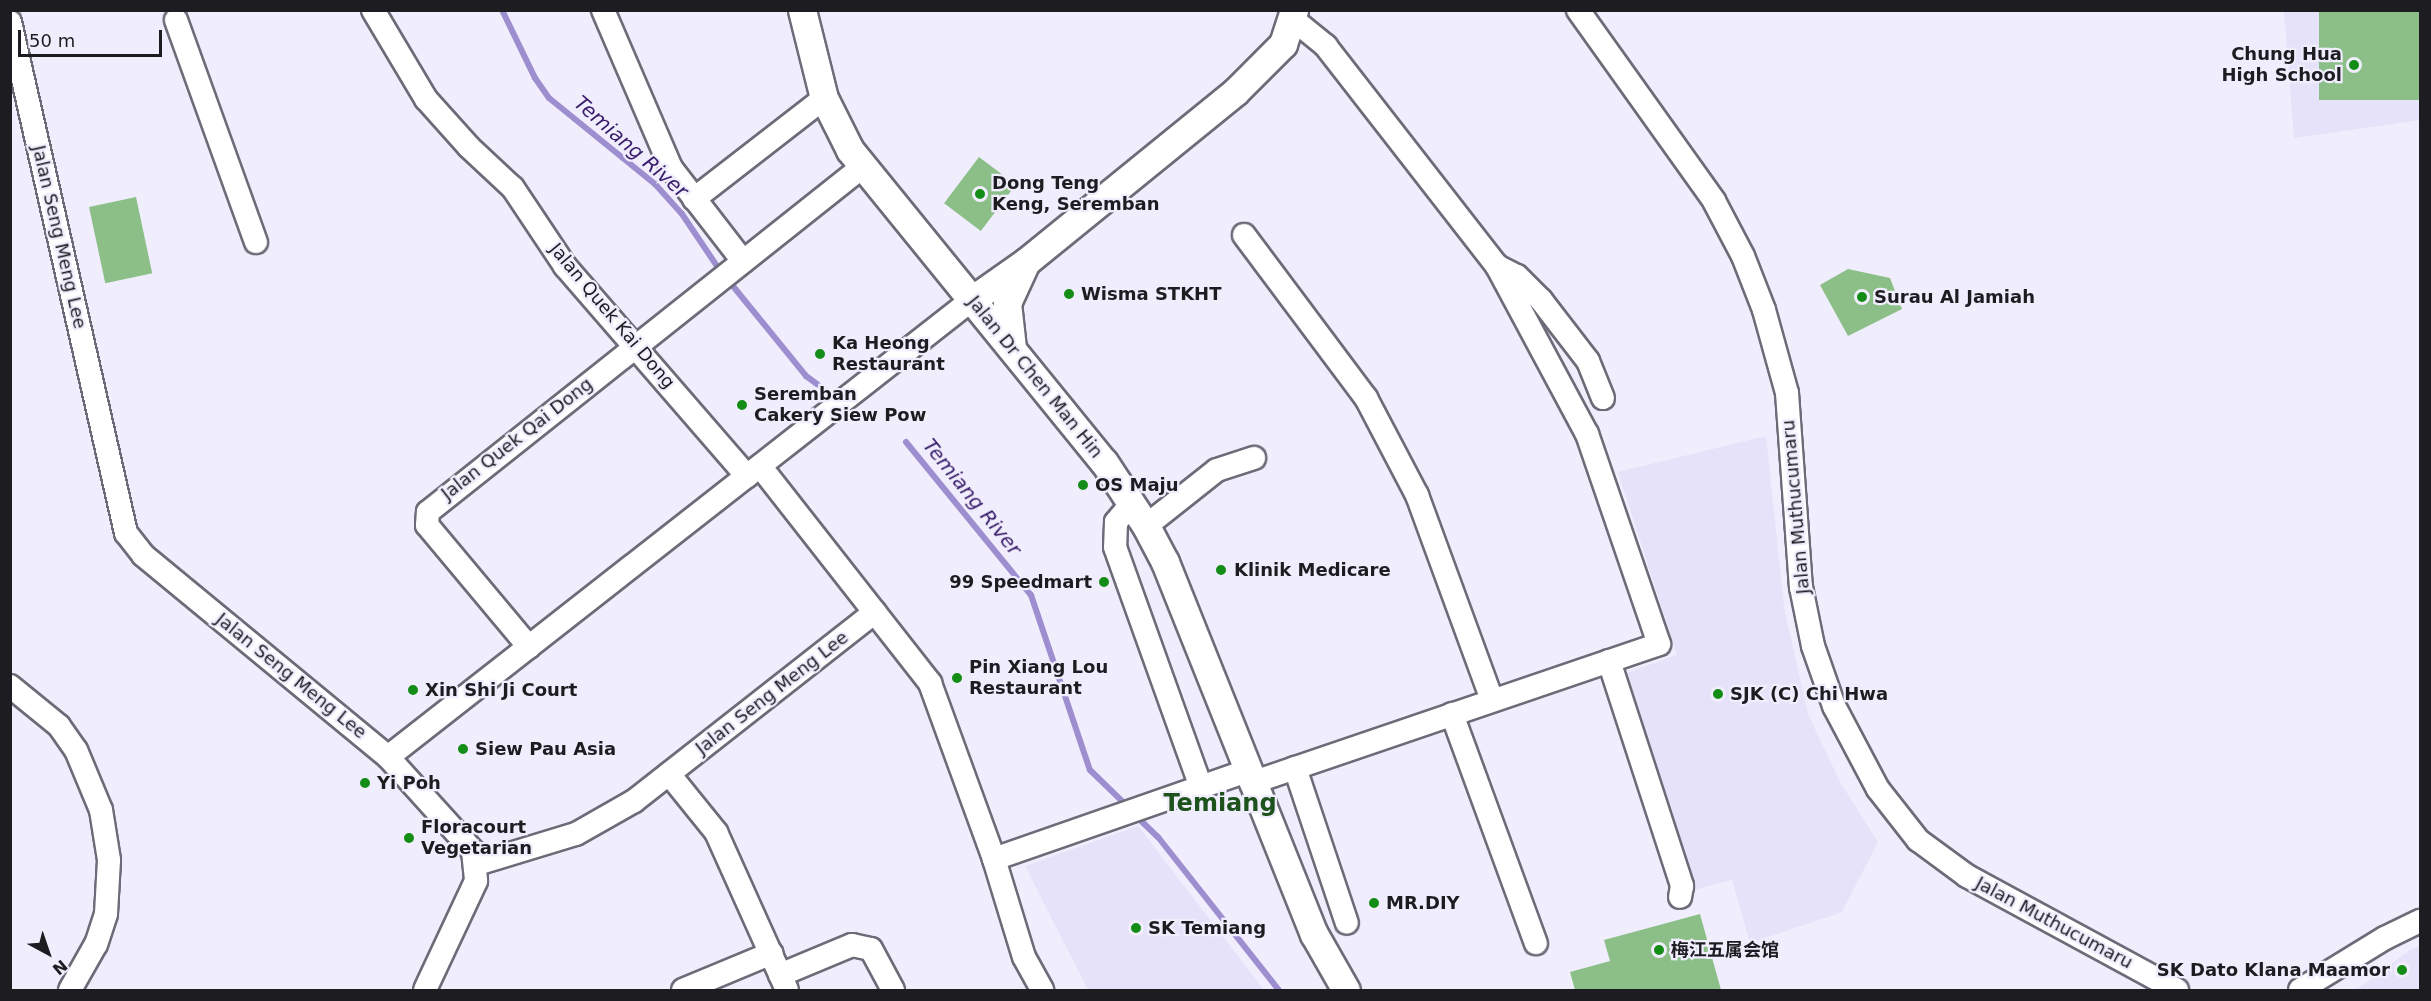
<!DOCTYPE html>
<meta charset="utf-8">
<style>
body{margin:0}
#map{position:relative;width:2431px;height:1001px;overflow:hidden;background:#f0edfd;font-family:"DejaVu Sans","Noto Sans SC",sans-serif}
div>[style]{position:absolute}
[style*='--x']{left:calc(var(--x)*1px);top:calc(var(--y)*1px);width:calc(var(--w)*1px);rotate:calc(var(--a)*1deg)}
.built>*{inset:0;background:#e6e2f9}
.stream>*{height:6px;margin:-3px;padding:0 3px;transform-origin:3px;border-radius:3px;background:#9d8ecf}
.building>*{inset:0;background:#8bbf87;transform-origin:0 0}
.roads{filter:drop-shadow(2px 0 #6d6b78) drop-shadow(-2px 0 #6d6b78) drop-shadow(0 2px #6d6b78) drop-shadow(0 -2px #6d6b78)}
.minor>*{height:22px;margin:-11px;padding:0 11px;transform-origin:11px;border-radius:11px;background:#fff}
.tertiary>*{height:27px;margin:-13.5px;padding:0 13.5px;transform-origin:13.5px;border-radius:13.5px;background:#fff}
.dots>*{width:16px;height:16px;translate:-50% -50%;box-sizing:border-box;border:3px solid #f0edfd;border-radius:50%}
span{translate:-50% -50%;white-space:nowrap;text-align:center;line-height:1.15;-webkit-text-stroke:4.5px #f0edfd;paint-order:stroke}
.poi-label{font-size:18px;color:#1d1c21;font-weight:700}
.right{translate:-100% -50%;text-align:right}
.left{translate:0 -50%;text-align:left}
.street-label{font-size:18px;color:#1d1c21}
.water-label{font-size:20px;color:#381d6a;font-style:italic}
.district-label{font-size:24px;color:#1e521d;font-weight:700}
.frame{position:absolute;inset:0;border:12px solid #1d1c21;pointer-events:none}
.north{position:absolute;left:18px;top:923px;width:60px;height:60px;-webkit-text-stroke:4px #f0edfd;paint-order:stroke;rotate:140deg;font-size:16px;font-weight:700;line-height:24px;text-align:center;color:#1d1c21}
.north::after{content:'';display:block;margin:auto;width:21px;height:27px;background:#1d1c21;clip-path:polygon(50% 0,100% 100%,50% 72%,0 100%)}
.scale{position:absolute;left:18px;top:30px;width:144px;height:27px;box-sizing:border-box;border:3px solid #1d1c21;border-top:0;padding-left:8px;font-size:18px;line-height:21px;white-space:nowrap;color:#1d1c21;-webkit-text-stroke:4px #f0edfd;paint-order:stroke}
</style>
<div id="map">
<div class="built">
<i style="clip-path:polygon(2284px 11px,2420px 11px,2420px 120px,2294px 138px)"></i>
<i style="clip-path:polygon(1766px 436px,1784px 607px,1808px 714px,1840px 782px,1878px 842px,1842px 912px,1750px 943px,1732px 880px,1694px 890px,1626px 673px,1677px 655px,1618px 472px)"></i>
<i style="clip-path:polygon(1138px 826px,1264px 990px,1088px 990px,1025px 866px)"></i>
<i style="clip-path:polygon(2420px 946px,2420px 990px,2356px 990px,2410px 950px)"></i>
</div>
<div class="stream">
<i style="--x:502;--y:10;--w:76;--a:64.1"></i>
<i style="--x:535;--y:78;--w:24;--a:55"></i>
<i style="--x:549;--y:98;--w:136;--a:39.1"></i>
<i style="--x:655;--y:184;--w:40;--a:48"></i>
<i style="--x:682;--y:214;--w:70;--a:56.1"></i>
<i style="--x:728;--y:280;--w:124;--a:50.9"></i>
<i style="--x:806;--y:376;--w:14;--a:36"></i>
<i style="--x:906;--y:442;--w:198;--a:50.8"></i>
<i style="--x:1031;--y:595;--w:185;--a:71.4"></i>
<i style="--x:1090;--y:770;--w:53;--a:44.2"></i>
<i style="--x:1135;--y:815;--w:32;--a:44"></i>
<i style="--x:1158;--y:837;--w:195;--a:51.7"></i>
</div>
<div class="building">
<i style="left:2319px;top:10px;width:102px;height:90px"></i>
<i style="left:979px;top:157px;width:46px;height:58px;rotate:37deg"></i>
<i style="left:136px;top:197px;width:78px;height:48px;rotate:78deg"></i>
<i style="clip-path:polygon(1848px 269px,1890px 278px,1902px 309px,1848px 336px,1820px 285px)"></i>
<i style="clip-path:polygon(1700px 914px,1721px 990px,1575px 990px,1570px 972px,1610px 961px,1604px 940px)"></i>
</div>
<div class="roads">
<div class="minor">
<i style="--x:373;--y:10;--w:104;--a:59.2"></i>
<i style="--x:426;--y:99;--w:64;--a:48.1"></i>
<i style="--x:469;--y:147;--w:60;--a:43"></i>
<i style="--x:513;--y:188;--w:94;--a:56.3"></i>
<i style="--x:565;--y:266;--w:278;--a:49.1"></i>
<i style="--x:603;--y:10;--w:172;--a:66.7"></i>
<i style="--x:671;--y:168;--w:118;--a:52.3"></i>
<i style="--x:1578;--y:10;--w:234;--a:54.5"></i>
<i style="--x:1714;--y:201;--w:62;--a:62.2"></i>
<i style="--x:1743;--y:256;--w:58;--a:68.7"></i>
<i style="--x:1764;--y:310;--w:86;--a:74.5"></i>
<i style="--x:1787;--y:393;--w:195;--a:85.9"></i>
<i style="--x:1801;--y:587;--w:60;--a:78.5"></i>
<i style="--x:1813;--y:646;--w:64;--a:70.7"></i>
<i style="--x:1834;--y:706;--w:94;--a:62.1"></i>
<i style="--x:1878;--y:789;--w:65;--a:51.9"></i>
<i style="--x:1918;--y:840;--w:61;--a:36.3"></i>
<i style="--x:1967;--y:876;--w:239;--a:28.5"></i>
<i style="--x:176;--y:20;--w:236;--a:70.2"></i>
<i style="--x:10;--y:22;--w:524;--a:77.21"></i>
<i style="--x:126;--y:533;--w:28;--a:52"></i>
<i style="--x:143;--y:555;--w:318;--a:39.5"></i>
<i style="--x:388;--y:757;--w:127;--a:47.9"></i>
<i style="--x:473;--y:851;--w:30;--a:84"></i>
<i style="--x:476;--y:881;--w:120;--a:115.1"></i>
<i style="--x:694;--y:199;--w:165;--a:-37.8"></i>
<i style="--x:1244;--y:235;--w:204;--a:53.2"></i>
<i style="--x:1366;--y:398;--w:110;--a:62.3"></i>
<i style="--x:1417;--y:495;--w:218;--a:69.9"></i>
<i style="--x:1497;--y:266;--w:22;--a:27"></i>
<i style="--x:1517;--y:276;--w:34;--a:45"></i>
<i style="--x:1541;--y:300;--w:77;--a:52.4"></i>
<i style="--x:1588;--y:361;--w:40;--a:68"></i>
<i style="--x:760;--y:466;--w:276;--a:51.9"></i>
<i style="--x:930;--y:683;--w:187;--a:70"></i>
<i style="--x:994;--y:859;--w:102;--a:73"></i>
<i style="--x:1024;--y:957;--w:38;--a:61"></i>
<i style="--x:1132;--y:503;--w:25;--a:130"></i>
<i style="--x:1116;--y:522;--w:25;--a:92"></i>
<i style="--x:1115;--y:547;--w:255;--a:70.3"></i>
<i style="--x:1146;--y:526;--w:90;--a:-38.3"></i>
<i style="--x:1217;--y:470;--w:39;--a:-18"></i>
<i style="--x:529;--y:647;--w:159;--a:-129.9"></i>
<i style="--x:427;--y:525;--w:13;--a:-86"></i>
<i style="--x:428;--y:512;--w:554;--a:-38.48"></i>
<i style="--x:1609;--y:661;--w:237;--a:72"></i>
<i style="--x:1682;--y:886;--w:11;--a:100"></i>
<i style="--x:10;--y:686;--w:63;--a:39.2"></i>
<i style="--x:59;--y:726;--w:29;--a:55"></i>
<i style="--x:76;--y:750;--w:65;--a:67.4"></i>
<i style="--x:101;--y:810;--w:51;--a:80.9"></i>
<i style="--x:109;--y:860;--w:54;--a:93.2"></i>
<i style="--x:106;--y:914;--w:32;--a:108"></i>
<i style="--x:96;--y:944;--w:53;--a:119.5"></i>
<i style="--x:1452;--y:714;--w:244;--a:69.9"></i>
<i style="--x:388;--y:757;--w:743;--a:-38.06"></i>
<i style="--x:1295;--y:768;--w:163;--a:71.5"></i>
<i style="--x:669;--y:774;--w:75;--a:51"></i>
<i style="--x:716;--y:832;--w:173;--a:65.8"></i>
<i style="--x:1251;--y:783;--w:431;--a:-18.8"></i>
<i style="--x:1659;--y:644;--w:222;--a:-108.9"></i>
<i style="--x:1587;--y:434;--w:191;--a:-118.2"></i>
<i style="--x:1497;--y:266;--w:279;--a:-127.9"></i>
<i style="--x:1326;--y:46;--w:41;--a:-140.9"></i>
<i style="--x:994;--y:859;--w:268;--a:-19.2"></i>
<i style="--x:477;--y:864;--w:103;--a:-16.9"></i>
<i style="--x:576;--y:834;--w:67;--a:-29.6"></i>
<i style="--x:634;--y:801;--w:306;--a:-38.1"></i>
<i style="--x:780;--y:975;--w:78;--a:-22.6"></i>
<i style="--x:852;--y:945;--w:19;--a:12"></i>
<i style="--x:871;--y:949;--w:47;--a:61.8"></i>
<i style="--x:683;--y:990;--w:96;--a:-22.6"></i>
<i style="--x:2300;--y:990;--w:100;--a:-31.5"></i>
<i style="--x:2385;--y:938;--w:39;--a:-26"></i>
</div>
<div class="tertiary">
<i style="--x:802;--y:10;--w:91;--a:76"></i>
<i style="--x:824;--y:98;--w:58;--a:63.4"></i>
<i style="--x:850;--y:150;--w:402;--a:50.9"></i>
<i style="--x:1104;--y:462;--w:77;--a:56.7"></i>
<i style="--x:1146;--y:526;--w:41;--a:62.2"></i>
<i style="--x:1165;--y:562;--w:401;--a:68.2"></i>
<i style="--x:1314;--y:934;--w:64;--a:60.3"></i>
<i style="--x:973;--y:299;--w:66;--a:-35.1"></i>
<i style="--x:1027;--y:261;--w:268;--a:-39.1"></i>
<i style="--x:1235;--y:92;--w:68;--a:-45"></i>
<i style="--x:1283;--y:44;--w:36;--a:-72"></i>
<i style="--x:1012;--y:348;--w:45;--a:-96.3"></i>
<i style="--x:1007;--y:303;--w:43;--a:-65.2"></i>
</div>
</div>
<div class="dots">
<i style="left:2354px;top:65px;background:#138d16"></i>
<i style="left:980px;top:194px;background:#138d16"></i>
<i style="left:1069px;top:294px;background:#138d16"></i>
<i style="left:1862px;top:297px;background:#138d16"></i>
<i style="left:820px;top:354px;background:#138d16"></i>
<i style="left:742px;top:405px;background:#138d16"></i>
<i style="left:1083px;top:485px;background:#138d16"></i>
<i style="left:1221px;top:570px;background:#138d16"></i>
<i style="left:1104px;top:582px;background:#138d16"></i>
<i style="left:957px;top:678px;background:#138d16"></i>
<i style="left:413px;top:690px;background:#138d16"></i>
<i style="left:1718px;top:694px;background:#138d16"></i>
<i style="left:463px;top:749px;background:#138d16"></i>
<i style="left:365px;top:783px;background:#138d16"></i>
<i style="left:409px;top:838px;background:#138d16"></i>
<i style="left:1374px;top:903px;background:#138d16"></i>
<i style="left:1136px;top:928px;background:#138d16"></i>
<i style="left:1659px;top:950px;background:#138d16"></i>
<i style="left:2402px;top:970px;background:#138d16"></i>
</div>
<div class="poi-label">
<span class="right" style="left:2342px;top:65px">Chung Hua<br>High School</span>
<span class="left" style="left:992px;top:194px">Dong Teng<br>Keng, Seremban</span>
<span class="left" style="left:1081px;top:294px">Wisma STKHT</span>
<span class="left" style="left:1874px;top:297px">Surau Al Jamiah</span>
<span class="left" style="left:832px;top:354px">Ka Heong<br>Restaurant</span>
<span class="left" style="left:754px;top:405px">Seremban<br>Cakery Siew Pow</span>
<span class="left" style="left:1095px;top:485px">OS Maju</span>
<span class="left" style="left:1234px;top:570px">Klinik Medicare</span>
<span class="right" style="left:1092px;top:582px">99 Speedmart</span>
<span class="left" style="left:969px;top:678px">Pin Xiang Lou<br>Restaurant</span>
<span class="left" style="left:425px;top:690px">Xin Shi Ji Court</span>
<span class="left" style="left:1730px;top:694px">SJK (C) Chi Hwa</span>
<span class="left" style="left:475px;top:749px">Siew Pau Asia</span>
<span class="left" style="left:377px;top:783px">Yi Poh</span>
<span class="left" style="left:421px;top:838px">Floracourt<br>Vegetarian</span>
<span class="left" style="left:1386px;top:903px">MR.DIY</span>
<span class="left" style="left:1148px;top:928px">SK Temiang</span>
<span class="left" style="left:1671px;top:950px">梅江五属会馆</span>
<span class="right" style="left:2390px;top:970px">SK Dato Klana Maamor</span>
</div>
<div class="street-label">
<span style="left:59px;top:237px;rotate:77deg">Jalan Seng Meng Lee</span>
<span style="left:612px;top:316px;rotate:50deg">Jalan Quek Kai Dong</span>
<span style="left:1035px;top:377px;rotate:51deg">Jalan Dr Chen Man Hin</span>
<span style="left:517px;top:439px;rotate:-38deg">Jalan Quek Qai Dong</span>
<span style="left:1796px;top:507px;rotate:-95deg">Jalan Muthucumaru</span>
<span style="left:291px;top:676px;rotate:39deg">Jalan Seng Meng Lee</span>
<span style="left:772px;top:693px;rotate:-38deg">Jalan Seng Meng Lee</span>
<span style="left:2054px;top:923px;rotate:28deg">Jalan Muthucumaru</span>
</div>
<div class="water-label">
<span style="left:631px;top:147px;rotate:41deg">Temiang River</span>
<span style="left:972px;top:497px;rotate:51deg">Temiang River</span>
</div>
<div class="district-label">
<span style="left:1220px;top:804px">Temiang</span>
</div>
<div class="frame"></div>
<div class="north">N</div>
<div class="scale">50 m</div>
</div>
